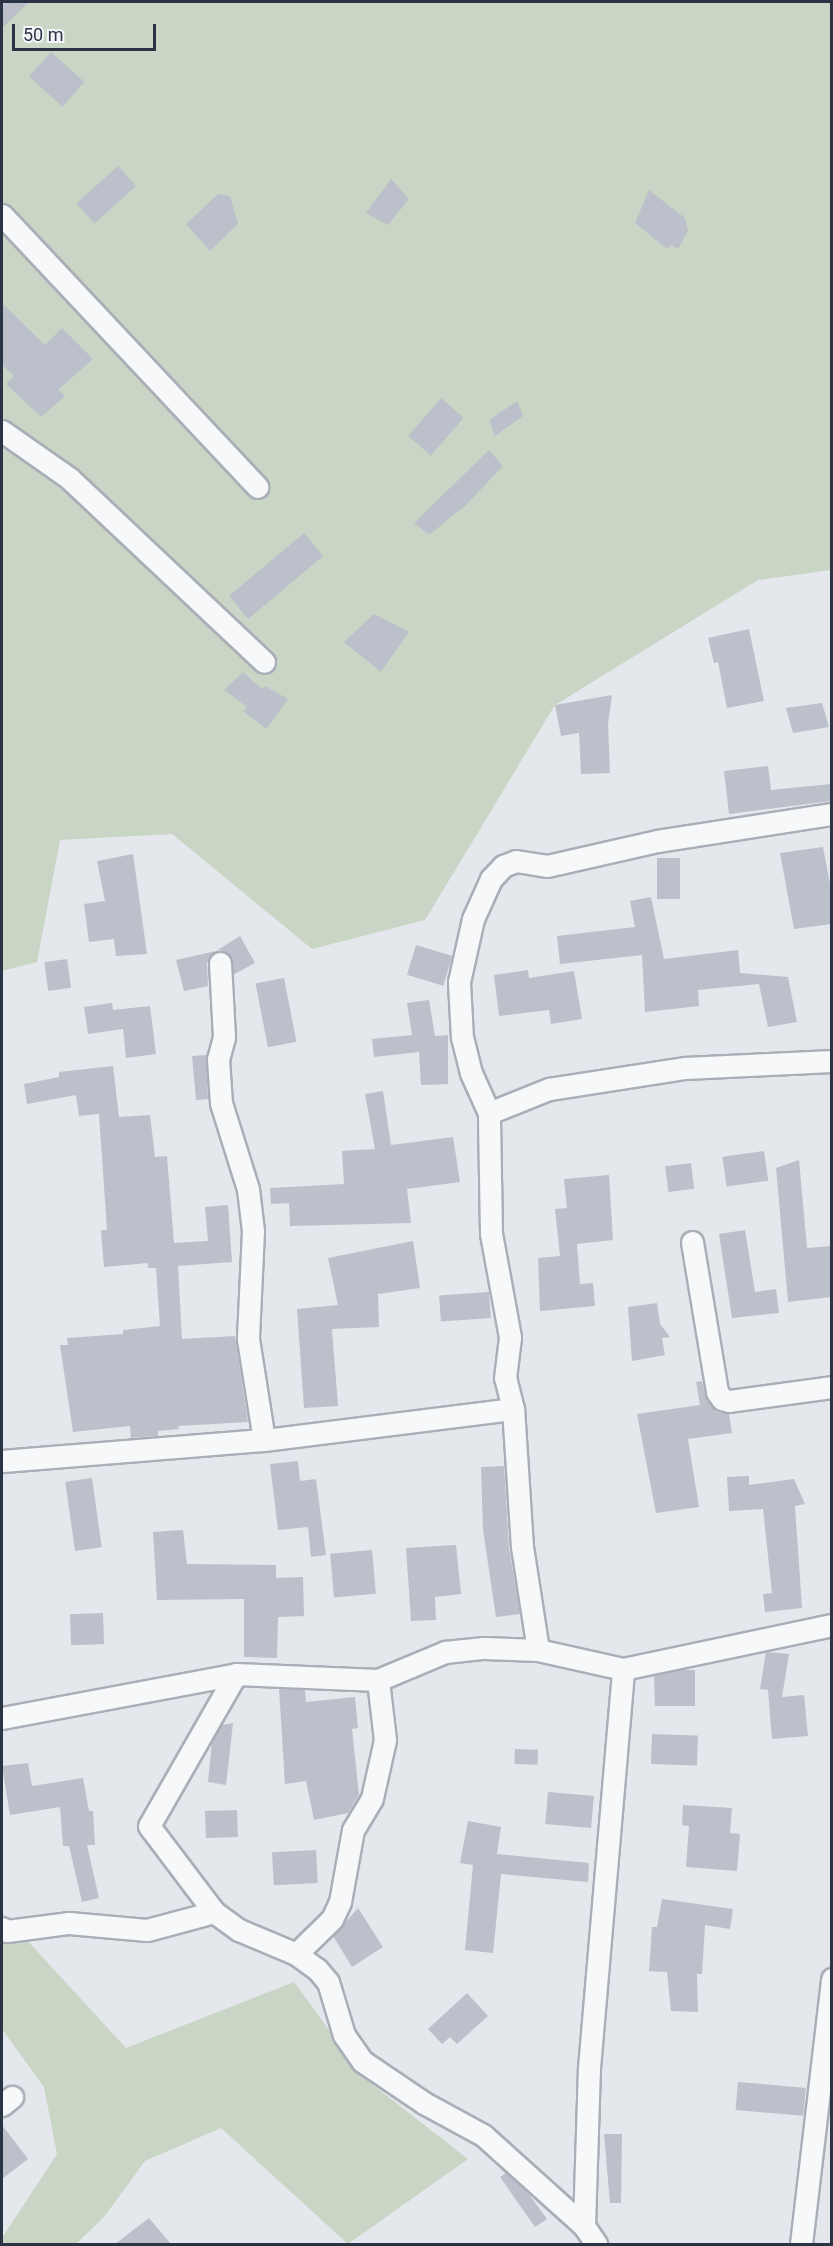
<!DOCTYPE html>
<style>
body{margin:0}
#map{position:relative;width:833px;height:2246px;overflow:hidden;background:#e4e7ec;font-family:Roboto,sans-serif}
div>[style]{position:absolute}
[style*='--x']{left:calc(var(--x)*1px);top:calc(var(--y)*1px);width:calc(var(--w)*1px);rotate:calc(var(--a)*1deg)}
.green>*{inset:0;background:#c9d6c5}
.building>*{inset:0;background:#bbc0ca;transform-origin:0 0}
.roads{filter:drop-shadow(2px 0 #a9aeb7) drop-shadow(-2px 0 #a9aeb7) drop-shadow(0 2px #a9aeb7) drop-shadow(0 -2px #a9aeb7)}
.minor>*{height:21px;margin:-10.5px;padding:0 10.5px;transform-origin:10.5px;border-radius:10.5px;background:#f7f8fa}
span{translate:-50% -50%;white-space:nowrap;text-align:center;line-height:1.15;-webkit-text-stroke:5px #f4f6f9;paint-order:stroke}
.frame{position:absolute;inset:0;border:3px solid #2b3445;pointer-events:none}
.scale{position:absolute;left:12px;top:24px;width:144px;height:27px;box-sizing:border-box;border:3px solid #2b3445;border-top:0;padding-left:8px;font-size:18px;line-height:21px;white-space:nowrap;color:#2b3445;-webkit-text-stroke:4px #f4f6f9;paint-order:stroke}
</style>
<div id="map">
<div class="green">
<i style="clip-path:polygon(2px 2px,831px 2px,831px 570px,758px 580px,555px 705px,425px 920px,312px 949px,172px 834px,60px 840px,37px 962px,2px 971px)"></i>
<i style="clip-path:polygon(2px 1913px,126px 2048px,294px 1982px,364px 2078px,468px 2159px,348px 2244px,221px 2128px,145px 2161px,104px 2217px,76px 2244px,2px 2244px,2px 2238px,57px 2154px,44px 2087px,2px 2029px)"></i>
</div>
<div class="building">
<i style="clip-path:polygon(2px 2px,29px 2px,2px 28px)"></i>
<i style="left:51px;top:52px;width:45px;height:33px;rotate:42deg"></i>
<i style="left:118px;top:166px;width:27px;height:56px;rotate:48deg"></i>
<i style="clip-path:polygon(391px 179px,409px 199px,388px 225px,366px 213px)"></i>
<i style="clip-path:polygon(649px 190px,685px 218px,688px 231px,678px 249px,671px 245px,667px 249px,635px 223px)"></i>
<i style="clip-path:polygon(218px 194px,230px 196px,238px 224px,210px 251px,186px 224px)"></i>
<i style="clip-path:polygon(2px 303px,45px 345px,62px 328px,93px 359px,58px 390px,65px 396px,41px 417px,6px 384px,14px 376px,2px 365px)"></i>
<i style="left:441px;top:398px;width:30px;height:50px;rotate:41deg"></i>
<i style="clip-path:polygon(517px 401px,523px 416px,495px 436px,489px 420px)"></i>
<i style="clip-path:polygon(489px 450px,503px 466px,466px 505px,429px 535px,414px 523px)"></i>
<i style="left:304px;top:533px;width:30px;height:98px;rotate:50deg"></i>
<i style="clip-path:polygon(374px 614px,409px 632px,381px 672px,344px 642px)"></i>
<i style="clip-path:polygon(749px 629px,764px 701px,727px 708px,718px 662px,714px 663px,708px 638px)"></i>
<i style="clip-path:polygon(243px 672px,262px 689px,265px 686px,288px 699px,266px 729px,243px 711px,247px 707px,224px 690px)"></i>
<i style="clip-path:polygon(612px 695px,608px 724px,610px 773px,581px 774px,579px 733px,561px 736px,555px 705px)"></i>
<i style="clip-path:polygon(822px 703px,829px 727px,793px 733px,786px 708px)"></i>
<i style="clip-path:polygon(768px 766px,771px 790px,831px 784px,831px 801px,729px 814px,724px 771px)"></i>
<i style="clip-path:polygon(823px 847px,831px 889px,831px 924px,794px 929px,780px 853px)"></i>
<i style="clip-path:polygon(133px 854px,147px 954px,116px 956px,114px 939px,89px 942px,84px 904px,105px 901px,97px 861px)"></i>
<i style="left:657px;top:858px;width:23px;height:41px"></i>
<i style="clip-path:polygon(651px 897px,664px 959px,738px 950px,740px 973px,788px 977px,797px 1022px,768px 1027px,759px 984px,698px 990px,699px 1006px,645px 1012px,642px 955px,560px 964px,557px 936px,635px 927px,630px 901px)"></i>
<i style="clip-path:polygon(240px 936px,255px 963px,233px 975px,230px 956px,220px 950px,214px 952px,207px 963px,208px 986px,184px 991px,176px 960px,216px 951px)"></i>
<i style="left:416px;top:945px;width:38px;height:31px;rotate:17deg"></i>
<i style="left:67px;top:959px;width:29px;height:23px;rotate:82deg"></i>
<i style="clip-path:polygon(528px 970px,529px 978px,574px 971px,582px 1019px,551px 1024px,549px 1010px,499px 1016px,494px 975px)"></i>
<i style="left:284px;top:978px;width:65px;height:29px;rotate:79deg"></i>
<i style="clip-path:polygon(429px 1000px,435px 1036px,448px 1035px,448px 1084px,421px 1085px,419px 1052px,374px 1057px,372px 1039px,412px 1035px,407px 1003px)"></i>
<i style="clip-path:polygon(112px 1003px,113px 1010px,150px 1006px,156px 1054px,126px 1058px,123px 1029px,88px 1034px,84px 1007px)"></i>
<i style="clip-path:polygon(206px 1055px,208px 1099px,196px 1100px,192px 1056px)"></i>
<i style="clip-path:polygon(113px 1066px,119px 1117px,150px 1115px,155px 1157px,167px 1156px,174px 1243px,208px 1241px,205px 1207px,228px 1205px,232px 1262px,178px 1266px,182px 1339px,235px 1336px,248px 1422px,178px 1426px,179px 1429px,158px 1431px,158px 1436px,141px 1437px,131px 1438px,130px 1426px,73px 1432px,60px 1345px,68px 1345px,67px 1338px,123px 1334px,123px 1330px,160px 1326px,156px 1268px,148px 1268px,148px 1263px,104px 1267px,101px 1230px,107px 1230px,99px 1114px,79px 1116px,76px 1095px,27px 1104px,24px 1084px,59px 1077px,59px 1072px)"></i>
<i style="clip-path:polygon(383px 1091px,391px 1145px,453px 1137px,460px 1182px,407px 1189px,411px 1223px,290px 1226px,289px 1203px,271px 1204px,270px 1188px,344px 1184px,342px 1151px,375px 1149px,365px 1094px)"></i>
<i style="left:764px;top:1151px;width:30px;height:42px;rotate:82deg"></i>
<i style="clip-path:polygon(799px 1160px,807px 1248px,831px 1246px,831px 1297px,788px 1302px,776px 1168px)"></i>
<i style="left:691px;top:1163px;width:26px;height:26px;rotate:83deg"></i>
<i style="clip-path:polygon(609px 1175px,613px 1240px,577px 1244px,580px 1284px,593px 1283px,595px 1306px,540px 1311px,538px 1258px,560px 1256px,555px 1209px,567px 1208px,564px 1179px)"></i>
<i style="clip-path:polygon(745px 1230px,755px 1292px,776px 1289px,779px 1313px,732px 1318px,719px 1234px)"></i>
<i style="clip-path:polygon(413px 1241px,420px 1288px,378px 1294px,379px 1327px,332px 1329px,338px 1406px,304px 1408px,297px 1309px,338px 1305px,328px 1258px)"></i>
<i style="left:489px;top:1292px;width:26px;height:50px;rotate:86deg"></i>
<i style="clip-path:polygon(657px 1303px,660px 1324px,670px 1337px,662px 1338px,665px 1355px,632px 1361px,628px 1307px)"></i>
<i style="clip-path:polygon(702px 1381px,706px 1399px,716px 1412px,729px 1414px,732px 1433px,688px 1439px,699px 1507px,656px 1513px,637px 1414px,700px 1405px,696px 1382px)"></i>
<i style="clip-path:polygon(298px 1461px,300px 1481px,316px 1479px,326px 1555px,311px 1557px,308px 1527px,278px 1530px,270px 1464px)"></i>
<i style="clip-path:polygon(504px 1466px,509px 1548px,520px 1614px,496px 1617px,483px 1530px,481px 1467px)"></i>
<i style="clip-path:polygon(749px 1476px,749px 1485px,794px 1479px,805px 1504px,795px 1506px,802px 1608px,765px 1612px,763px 1594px,772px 1593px,763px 1509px,729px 1511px,727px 1477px)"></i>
<i style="left:92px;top:1478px;width:70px;height:27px;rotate:82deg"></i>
<i style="clip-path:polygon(183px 1530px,187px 1564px,276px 1565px,276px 1578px,303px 1577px,304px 1616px,278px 1617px,277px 1658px,244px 1657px,244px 1599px,157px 1600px,153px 1532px)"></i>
<i style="clip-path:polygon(456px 1545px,461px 1594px,435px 1597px,436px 1620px,411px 1621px,406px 1548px)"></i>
<i style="left:372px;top:1550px;width:44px;height:42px;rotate:85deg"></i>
<i style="left:103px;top:1613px;width:31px;height:33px;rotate:88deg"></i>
<i style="clip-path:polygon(766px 1652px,789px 1654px,782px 1697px,804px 1695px,808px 1736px,772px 1739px,768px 1690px,760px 1689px)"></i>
<i style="clip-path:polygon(680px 1670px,695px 1670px,695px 1706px,655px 1706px,654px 1675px)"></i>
<i style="clip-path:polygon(279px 1689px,305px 1690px,306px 1702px,355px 1697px,358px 1728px,352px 1729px,359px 1795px,348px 1813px,314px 1820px,306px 1781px,285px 1784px)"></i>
<i style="clip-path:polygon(233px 1723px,226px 1785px,208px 1782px,212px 1741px,222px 1725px)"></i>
<i style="left:652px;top:1734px;width:46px;height:30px;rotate:2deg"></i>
<i style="left:515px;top:1749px;width:23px;height:15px;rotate:2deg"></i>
<i style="clip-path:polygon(28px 1763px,32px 1786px,83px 1778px,89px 1811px,93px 1811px,95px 1845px,87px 1845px,99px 1898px,82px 1902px,69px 1846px,63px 1846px,60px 1807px,10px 1815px,2px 1766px)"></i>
<i style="left:548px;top:1792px;width:46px;height:32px;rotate:5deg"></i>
<i style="clip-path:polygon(683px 1805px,732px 1808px,730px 1833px,740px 1834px,737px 1871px,686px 1867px,689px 1826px,682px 1825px)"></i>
<i style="left:237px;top:1810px;width:27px;height:32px;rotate:88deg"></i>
<i style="clip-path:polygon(468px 1821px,501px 1827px,497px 1854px,589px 1863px,588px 1882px,501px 1874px,493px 1953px,465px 1950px,473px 1865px,460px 1863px)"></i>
<i style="left:316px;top:1850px;width:33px;height:44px;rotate:87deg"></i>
<i style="clip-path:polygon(662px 1899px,733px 1909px,730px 1929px,705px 1925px,702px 1974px,697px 1974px,698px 2012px,671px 2011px,667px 1972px,649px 1971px,652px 1927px,657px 1927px)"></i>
<i style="clip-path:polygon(358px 1908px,383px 1947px,352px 1967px,333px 1936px)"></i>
<i style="clip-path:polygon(467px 1993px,488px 2016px,457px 2044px,450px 2037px,442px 2044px,428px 2029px)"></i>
<i style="left:738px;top:2082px;width:68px;height:28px;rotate:5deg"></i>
<i style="clip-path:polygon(2px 2125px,28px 2159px,2px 2179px)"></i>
<i style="clip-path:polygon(604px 2134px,622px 2134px,621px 2203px,610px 2203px)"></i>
<i style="clip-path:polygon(506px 2173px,528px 2193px,547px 2219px,535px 2227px,500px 2177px)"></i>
<i style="clip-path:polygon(149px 2218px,171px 2244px,115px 2244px)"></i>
</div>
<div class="roads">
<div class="minor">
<i style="--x:2;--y:215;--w:373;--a:46.8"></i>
<i style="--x:2;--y:431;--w:82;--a:35"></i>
<i style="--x:69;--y:478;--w:268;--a:43.3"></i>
<i style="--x:220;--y:963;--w:74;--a:86.9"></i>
<i style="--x:224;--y:1037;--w:23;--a:105"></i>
<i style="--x:218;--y:1059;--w:44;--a:86.1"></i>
<i style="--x:221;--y:1103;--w:90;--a:72.6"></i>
<i style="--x:248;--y:1189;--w:42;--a:83.2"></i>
<i style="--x:253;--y:1231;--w:108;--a:92.7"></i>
<i style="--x:248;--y:1339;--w:102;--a:81"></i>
<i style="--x:489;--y:1113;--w:65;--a:-21.8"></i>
<i style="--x:549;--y:1089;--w:138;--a:-8.8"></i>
<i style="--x:685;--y:1068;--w:147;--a:-2.7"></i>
<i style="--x:692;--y:1242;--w:152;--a:80.5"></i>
<i style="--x:717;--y:1392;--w:9;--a:54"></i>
<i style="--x:722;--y:1399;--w:7;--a:16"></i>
<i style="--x:729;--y:1401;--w:104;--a:-7.7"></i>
<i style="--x:2;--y:1461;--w:263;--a:-4.6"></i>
<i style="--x:264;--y:1440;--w:251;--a:-7.1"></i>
<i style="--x:538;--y:1650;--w:104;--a:-98.8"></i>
<i style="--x:522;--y:1547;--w:138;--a:-93.7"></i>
<i style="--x:513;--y:1409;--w:32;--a:-104"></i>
<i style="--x:505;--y:1378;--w:41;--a:-83"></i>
<i style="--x:510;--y:1337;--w:106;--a:-100.4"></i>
<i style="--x:491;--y:1233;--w:120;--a:-91"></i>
<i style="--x:489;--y:1113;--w:44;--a:-114.2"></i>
<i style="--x:471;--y:1073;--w:36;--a:-104"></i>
<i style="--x:462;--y:1038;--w:56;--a:-93.1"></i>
<i style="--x:459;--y:982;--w:65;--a:-77.5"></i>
<i style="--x:473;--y:919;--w:44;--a:-65.8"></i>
<i style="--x:491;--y:879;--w:18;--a:-47"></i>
<i style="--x:503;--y:866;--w:14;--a:-21"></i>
<i style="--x:516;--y:861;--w:31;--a:9"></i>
<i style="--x:547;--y:866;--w:113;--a:-12.8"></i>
<i style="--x:657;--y:841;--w:177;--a:-8.8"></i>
<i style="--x:236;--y:1674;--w:175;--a:119.8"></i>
<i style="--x:149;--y:1826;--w:108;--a:52.9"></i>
<i style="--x:214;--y:1912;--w:31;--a:36"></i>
<i style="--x:239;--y:1930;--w:62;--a:22.8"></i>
<i style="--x:296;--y:1954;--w:26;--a:36"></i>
<i style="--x:317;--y:1969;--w:17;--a:50"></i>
<i style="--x:328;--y:1982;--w:55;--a:73.2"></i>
<i style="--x:344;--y:2035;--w:32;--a:55"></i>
<i style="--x:362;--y:2061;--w:75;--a:34.1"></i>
<i style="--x:424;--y:2103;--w:67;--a:28.5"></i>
<i style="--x:483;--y:2135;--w:136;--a:42"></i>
<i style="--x:584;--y:2226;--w:22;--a:56"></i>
<i style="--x:2;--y:1718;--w:238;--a:-10.6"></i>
<i style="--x:236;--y:1674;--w:142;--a:2.4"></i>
<i style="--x:378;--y:1680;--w:73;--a:-22.7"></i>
<i style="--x:445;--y:1652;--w:39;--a:-6"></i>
<i style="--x:484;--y:1648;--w:54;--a:2.1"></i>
<i style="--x:538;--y:1650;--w:87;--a:12.6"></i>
<i style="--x:623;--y:1669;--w:214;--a:-11.9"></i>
<i style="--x:2;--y:1928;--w:6;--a:31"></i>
<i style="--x:7;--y:1931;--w:63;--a:-7.4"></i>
<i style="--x:69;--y:1923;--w:78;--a:5.1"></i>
<i style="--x:147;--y:1930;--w:69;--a:-15"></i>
<i style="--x:296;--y:1954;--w:50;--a:-44.2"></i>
<i style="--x:332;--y:1919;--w:19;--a:-65"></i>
<i style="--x:340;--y:1902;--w:73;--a:-79.8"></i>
<i style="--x:353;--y:1830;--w:37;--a:-59"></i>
<i style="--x:372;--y:1798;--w:59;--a:-77.4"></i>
<i style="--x:385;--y:1740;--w:60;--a:-96.7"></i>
<i style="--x:2;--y:2105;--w:13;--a:-39"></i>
<i style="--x:584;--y:2226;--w:158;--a:-88.2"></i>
<i style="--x:589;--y:2068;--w:400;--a:-85.1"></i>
<i style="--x:801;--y:2244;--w:267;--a:-83.3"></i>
</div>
</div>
<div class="frame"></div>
<div class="scale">50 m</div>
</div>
